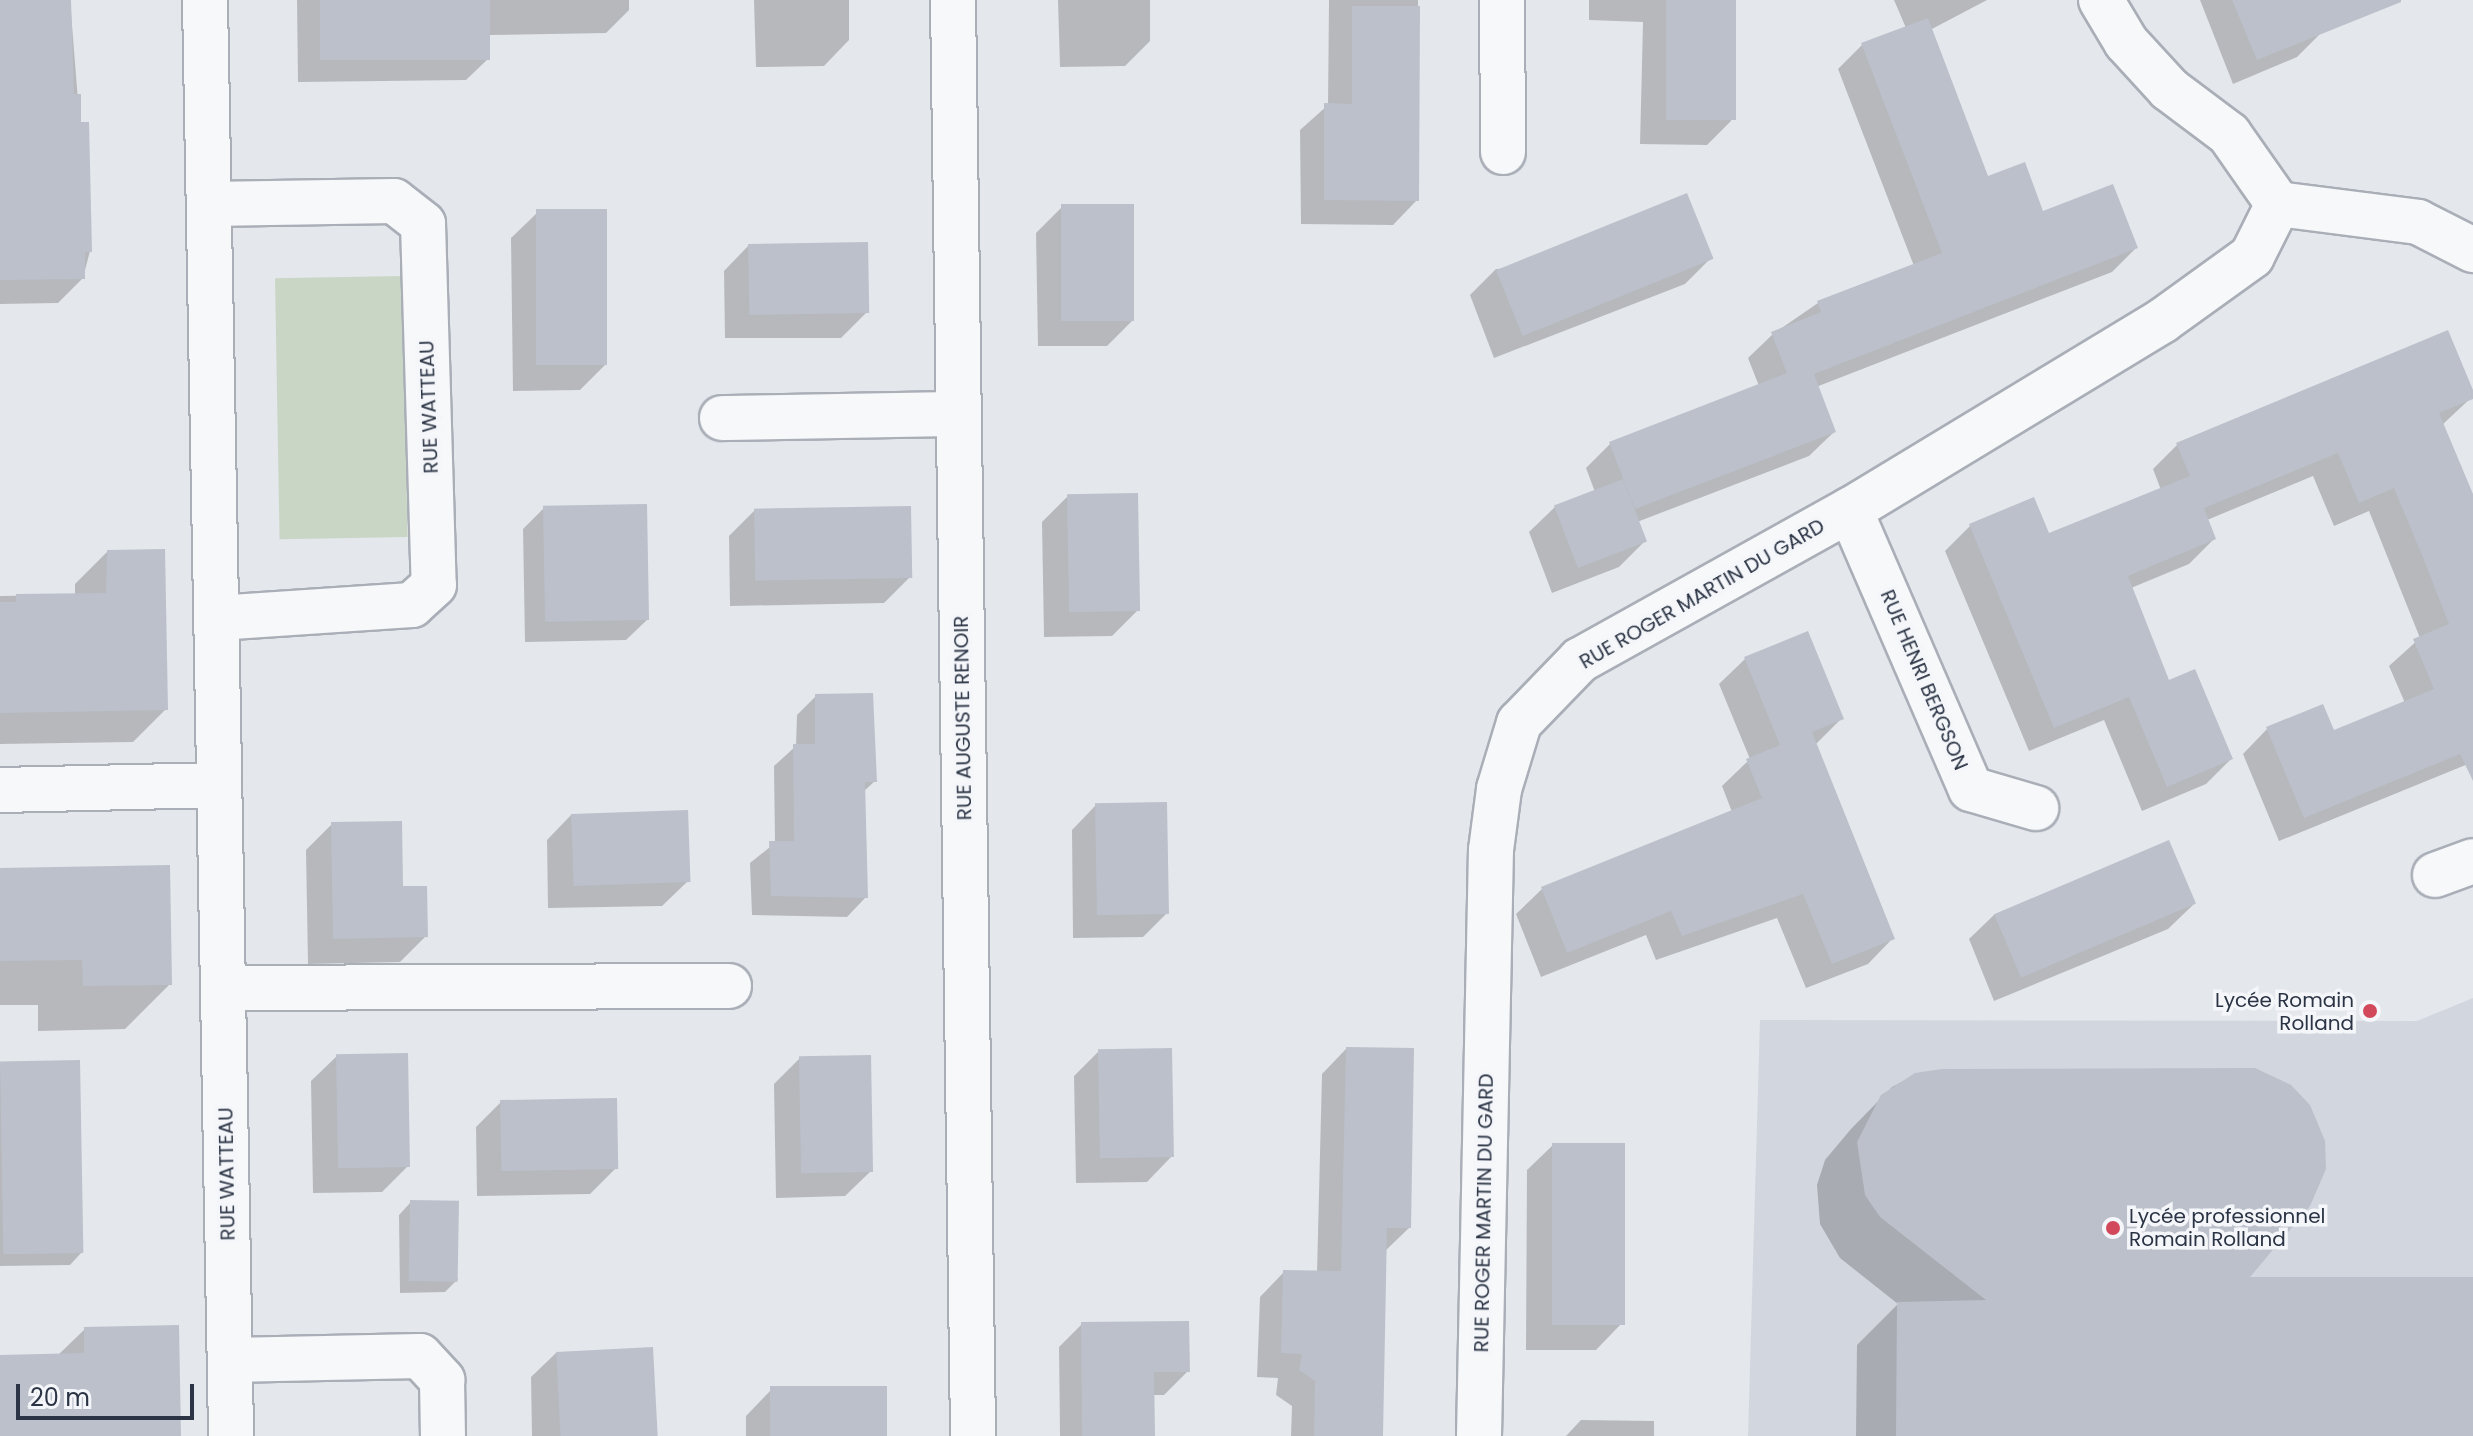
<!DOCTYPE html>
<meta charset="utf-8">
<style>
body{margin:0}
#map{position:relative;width:2473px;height:1436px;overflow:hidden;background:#e4e7ec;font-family:Poppins,sans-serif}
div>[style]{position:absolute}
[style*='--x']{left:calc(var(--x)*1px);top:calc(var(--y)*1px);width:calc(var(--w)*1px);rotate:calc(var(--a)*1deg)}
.built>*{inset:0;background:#d2d6de}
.green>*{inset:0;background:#c9d6c5;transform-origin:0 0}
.shadow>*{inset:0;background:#0003}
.building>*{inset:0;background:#bbc0ca;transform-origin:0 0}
.roads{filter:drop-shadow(2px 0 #a9aeb7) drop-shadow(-2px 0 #a9aeb7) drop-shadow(0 2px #a9aeb7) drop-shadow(0 -2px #a9aeb7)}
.minor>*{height:44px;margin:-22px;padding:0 22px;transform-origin:22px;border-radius:22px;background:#f7f8fa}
.dots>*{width:22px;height:22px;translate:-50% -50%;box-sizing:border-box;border:4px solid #f4f6f9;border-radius:50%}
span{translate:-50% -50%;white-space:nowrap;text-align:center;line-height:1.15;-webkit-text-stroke:7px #f4f6f9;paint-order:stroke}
.street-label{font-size:20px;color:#2b3445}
.poi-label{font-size:20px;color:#2b3445}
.right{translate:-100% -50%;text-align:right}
.left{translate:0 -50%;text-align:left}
.scale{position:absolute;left:16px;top:1384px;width:178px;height:36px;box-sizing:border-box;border:4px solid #2b3445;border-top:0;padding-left:10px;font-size:24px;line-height:28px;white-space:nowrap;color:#2b3445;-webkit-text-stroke:6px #f4f6f9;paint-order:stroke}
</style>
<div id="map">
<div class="built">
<i style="clip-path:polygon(2473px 998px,2473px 1436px,1748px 1436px,1760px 1020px,2417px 1021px)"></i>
</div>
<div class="green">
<i style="left:403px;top:276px;width:261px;height:128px;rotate:89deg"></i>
</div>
<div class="shadow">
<i style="clip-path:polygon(0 0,70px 0,90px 251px,83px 278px,58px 303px,0 304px)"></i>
<i style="clip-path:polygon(297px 0,629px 0,629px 10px,606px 33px,489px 35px,489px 58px,466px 80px,298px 82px)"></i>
<i style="clip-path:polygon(754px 0,849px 0,849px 40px,824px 66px,756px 67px)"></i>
<i style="clip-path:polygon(1058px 0,1150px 0,1150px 41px,1125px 66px,1060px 67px)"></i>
<i style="clip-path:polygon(1329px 0,1418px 0,1417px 200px,1393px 225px,1301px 224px,1300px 130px,1328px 105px)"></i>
<i style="clip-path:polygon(1589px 0,1734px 0,1731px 121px,1707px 145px,1640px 144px,1643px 22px,1589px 20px)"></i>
<i style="clip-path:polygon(1894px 0,1987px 0,1930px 30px,1987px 179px,2042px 214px,2136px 248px,2112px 272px,1816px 387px,1834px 432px,1809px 456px,1637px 522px,1645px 541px,1619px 567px,1552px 593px,1529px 532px,1555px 507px,1595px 492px,1586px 468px,1610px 444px,1759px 386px,1748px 358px,1773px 334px,1818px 303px,1914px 266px,1838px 69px,1862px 45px,1906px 28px)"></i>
<i style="clip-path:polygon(2200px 0,2336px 0,2321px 33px,2297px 57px,2233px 84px)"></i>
<i style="clip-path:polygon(1062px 207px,1133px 320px,1107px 346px,1038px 346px,1036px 233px)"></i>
<i style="clip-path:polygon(537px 213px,606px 364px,580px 390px,513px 391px,511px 238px)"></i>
<i style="clip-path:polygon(749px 245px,867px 312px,841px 338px,725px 338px,724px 271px)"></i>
<i style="clip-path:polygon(1711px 258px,1685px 284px,1494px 358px,1470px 295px,1496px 269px)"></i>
<i style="clip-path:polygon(2473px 396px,2442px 425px,2473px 500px,2473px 762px,2279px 841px,2243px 754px,2267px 729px,2333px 733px,2405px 703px,2389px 666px,2420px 638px,2369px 511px,2334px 526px,2313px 476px,2207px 520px,2214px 539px,2189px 564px,2131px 588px,2168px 682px,2231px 759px,2206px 784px,2142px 811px,2104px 720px,2029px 751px,1945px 551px,1970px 526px,2048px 536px,2161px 490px,2153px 469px,2177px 445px)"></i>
<i style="clip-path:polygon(1068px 496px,1138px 610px,1112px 636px,1044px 637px,1042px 522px)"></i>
<i style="clip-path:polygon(544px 508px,648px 619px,626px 640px,525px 642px,523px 529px)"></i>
<i style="clip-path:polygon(755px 510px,910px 577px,884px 603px,730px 606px,729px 536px)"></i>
<i style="clip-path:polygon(107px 552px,166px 709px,133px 742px,0 744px,0 596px,75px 595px,75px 584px)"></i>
<i style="clip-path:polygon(1745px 659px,1842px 718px,1816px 744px,1893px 938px,1868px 964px,1806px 988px,1777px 918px,1656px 960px,1646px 935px,1541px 977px,1516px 914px,1542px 889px,1732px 812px,1722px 786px,1750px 759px,1719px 684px)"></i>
<i style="clip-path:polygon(816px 696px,875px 781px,863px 792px,866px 897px,847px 917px,752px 915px,750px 863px,775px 843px,774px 766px,796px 746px,797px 715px)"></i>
<i style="clip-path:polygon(1096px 805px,1167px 913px,1143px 937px,1073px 938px,1072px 830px)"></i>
<i style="clip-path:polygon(572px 814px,688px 881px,662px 906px,548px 908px,547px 840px)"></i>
<i style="clip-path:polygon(332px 824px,401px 888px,426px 936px,400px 962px,308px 964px,306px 850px)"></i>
<i style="clip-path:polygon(0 870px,170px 984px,125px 1029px,38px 1031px,38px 1005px,0 1005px)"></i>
<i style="clip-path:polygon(2194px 904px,2168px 929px,1994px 1001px,1969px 939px,1995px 914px)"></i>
<i style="clip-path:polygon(1346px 1049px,1409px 1228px,1384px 1252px,1380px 1436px,1291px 1436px,1292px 1406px,1276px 1395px,1278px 1378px,1257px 1377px,1260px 1297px,1284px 1272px,1317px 1273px,1322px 1074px)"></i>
<i style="clip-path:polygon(1099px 1051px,1172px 1156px,1147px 1182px,1076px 1183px,1074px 1076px)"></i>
<i style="clip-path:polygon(337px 1056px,408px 1166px,382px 1192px,313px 1193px,311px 1081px)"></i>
<i style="clip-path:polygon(800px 1058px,871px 1171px,845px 1196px,776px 1198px,774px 1084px)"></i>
<i style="clip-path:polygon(0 1064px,82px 1252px,70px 1265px,0 1266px)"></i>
<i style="clip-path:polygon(1916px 1075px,2246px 1279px,2473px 1279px,2473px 1436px,1856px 1436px,1857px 1345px,1898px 1304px,1840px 1258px,1820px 1224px,1817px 1185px,1825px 1160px,1851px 1129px,1892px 1087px)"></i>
<i style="clip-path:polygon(501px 1102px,616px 1168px,590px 1194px,477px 1196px,476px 1127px)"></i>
<i style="clip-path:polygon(1553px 1145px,1621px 1324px,1596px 1350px,1526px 1350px,1527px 1170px)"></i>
<i style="clip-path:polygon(411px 1202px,458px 1279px,445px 1292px,400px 1293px,399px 1215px)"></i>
<i style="clip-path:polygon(1082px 1324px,1188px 1371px,1164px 1395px,1153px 1395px,1153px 1436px,1060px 1436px,1059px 1347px)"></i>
<i style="clip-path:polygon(85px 1329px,179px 1436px,0 1436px,0 1357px,57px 1356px)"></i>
<i style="clip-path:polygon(557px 1352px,657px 1436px,532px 1436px,531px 1377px)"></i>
<i style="clip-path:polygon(771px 1390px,885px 1436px,746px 1436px,746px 1416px)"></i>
<i style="clip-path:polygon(1581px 1420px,1654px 1421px,1654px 1436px,1566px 1436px)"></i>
</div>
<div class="building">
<i style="clip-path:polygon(0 0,71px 0,74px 94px,81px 94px,81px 122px,89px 122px,92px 252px,85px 252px,85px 279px,0 280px)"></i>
<i style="left:320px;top:0;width:170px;height:60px"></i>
<i style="left:1666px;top:0;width:70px;height:120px"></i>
<i style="clip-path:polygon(2232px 0,2401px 0,2401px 2px,2257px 60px)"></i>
<i style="clip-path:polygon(1352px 6px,1420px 6px,1419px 201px,1324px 200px,1324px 103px,1352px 104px)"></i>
<i style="clip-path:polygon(1928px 18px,1988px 176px,2025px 162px,2043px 211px,2113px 184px,2138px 248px,1814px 374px,1836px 432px,1635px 509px,1609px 442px,1787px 373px,1771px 332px,1821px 312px,1817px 301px,1942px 253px,1861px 43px)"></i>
<i style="left:1687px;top:193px;width:71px;height:206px;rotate:68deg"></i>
<i style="left:1134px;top:204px;width:117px;height:73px;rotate:90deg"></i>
<i style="left:607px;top:209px;width:156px;height:71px;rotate:90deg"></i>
<i style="left:868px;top:242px;width:71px;height:120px;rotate:89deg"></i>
<i style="clip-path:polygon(2448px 330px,2473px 390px,2473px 399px,2439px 413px,2473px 494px,2473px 781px,2460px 754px,2304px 818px,2266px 727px,2323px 704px,2334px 730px,2434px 689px,2413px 639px,2449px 624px,2422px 555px,2394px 488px,2359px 503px,2338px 453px,2204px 508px,2216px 539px,2128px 576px,2169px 680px,2195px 669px,2233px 759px,2167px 787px,2129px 697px,2054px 728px,1969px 524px,2034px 497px,2049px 533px,2190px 476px,2176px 443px)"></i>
<i style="left:1623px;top:479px;width:67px;height:74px;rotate:69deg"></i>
<i style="left:1138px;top:493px;width:118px;height:71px;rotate:89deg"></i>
<i style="left:647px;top:504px;width:116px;height:104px;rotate:89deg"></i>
<i style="left:911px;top:506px;width:72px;height:157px;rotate:89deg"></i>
<i style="clip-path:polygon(165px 549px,168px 710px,0 713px,0 602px,16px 602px,16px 594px,106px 593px,107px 550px)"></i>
<i style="clip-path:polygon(1808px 631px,1844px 719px,1812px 732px,1895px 939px,1832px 964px,1803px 894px,1682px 936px,1671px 911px,1567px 953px,1541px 887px,1762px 798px,1746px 759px,1780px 745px,1744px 657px)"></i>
<i style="clip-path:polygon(873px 693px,877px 782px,865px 782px,868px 898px,771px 896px,769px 841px,794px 841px,793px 744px,815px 744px,815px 694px)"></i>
<i style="left:1167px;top:802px;width:112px;height:72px;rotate:89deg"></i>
<i style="left:688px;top:810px;width:72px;height:117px;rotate:88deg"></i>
<i style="clip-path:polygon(402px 821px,403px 886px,427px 886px,428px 937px,333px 939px,331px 822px)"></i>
<i style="left:2169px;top:840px;width:69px;height:190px;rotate:67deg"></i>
<i style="clip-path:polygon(170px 865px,172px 985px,83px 986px,82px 960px,0 961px,0 868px)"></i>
<i style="clip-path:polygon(1346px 1047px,1414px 1048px,1411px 1228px,1387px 1228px,1383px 1436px,1314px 1436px,1315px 1381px,1299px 1370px,1302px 1354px,1281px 1353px,1283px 1270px,1341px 1271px)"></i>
<i style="left:1172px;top:1048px;width:109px;height:74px;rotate:89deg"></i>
<i style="left:408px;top:1053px;width:114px;height:72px;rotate:89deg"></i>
<i style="left:871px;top:1055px;width:117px;height:72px;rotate:89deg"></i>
<i style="left:80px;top:1060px;width:193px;height:80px;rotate:89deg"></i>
<i style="clip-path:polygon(2255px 1068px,2291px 1085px,2310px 1105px,2325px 1141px,2326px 1169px,2310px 1206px,2250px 1277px,2473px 1277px,2473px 1436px,1896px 1436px,1897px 1302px,1986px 1300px,1880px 1217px,1865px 1195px,1857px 1142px,1881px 1095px,1915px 1073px,1942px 1069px)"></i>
<i style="left:617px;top:1098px;width:71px;height:117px;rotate:89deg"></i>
<i style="left:1552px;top:1143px;width:73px;height:182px"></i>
<i style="left:410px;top:1200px;width:49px;height:81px;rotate:1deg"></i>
<i style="clip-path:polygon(1189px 1321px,1190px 1372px,1154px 1372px,1155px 1436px,1082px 1436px,1081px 1322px)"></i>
<i style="clip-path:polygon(179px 1325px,181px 1436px,0 1436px,0 1355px,84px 1353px,84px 1327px)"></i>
<i style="left:653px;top:1347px;width:89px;height:97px;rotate:87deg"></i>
<i style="left:887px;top:1386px;width:50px;height:117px;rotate:90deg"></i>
</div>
<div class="roads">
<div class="minor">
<i style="--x:205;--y:0;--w:1436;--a:88.96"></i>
<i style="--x:953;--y:0;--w:1436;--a:89.2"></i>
<i style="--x:1502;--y:0;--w:152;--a:89.6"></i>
<i style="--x:2101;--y:0;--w:49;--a:59.2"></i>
<i style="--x:2126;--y:42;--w:64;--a:47.5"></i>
<i style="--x:2169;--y:89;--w:75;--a:36.9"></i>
<i style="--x:2229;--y:134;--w:85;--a:55"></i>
<i style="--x:2278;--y:204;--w:141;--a:7.3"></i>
<i style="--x:2418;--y:222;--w:62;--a:27"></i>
<i style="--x:209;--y:204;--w:185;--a:-0.9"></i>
<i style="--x:394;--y:201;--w:37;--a:38"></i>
<i style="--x:423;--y:224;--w:361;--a:88.3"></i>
<i style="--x:434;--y:585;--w:30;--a:138"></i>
<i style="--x:412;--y:605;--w:196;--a:176.2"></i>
<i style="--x:722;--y:418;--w:236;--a:-1"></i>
<i style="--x:1850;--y:510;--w:304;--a:66.6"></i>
<i style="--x:1971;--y:789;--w:68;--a:16.3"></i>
<i style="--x:0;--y:790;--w:219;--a:-1.3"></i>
<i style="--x:2435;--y:875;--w:40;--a:-20.2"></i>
<i style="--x:224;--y:988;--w:505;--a:-0.23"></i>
<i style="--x:230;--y:1360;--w:190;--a:-1.2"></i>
<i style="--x:420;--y:1356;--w:33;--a:47"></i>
<i style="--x:442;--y:1380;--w:56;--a:89"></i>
<i style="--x:1479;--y:1436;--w:586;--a:-88.83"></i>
<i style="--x:1491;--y:850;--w:62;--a:-82.5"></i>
<i style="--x:1499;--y:789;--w:69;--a:-73.1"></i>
<i style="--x:1519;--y:723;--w:88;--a:-45.9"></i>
<i style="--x:1580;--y:660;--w:309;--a:-29.1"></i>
<i style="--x:1850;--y:510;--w:365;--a:-31.2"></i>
<i style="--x:2162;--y:321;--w:111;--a:-35.8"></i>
<i style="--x:2252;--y:256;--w:58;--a:-63.4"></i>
</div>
</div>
<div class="dots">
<i style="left:2370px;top:1011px;background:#d1495b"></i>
<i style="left:2113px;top:1228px;background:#d1495b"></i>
</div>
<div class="street-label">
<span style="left:429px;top:407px;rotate:-92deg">RUE WATTEAU</span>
<span style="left:1702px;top:594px;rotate:-30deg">RUE ROGER MARTIN DU GARD</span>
<span style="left:1924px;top:680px;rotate:67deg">RUE HENRI BERGSON</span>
<span style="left:963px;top:718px;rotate:-91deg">RUE AUGUSTE RENOIR</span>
<span style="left:227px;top:1174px;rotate:-91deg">RUE WATTEAU</span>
<span style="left:1484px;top:1213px;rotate:-89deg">RUE ROGER MARTIN DU GARD</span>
</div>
<div class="poi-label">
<span class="right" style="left:2354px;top:1012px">Lycée Romain<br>Rolland</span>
<span class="left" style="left:2129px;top:1228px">Lycée professionnel<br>Romain Rolland</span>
</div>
<div class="scale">20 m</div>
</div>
